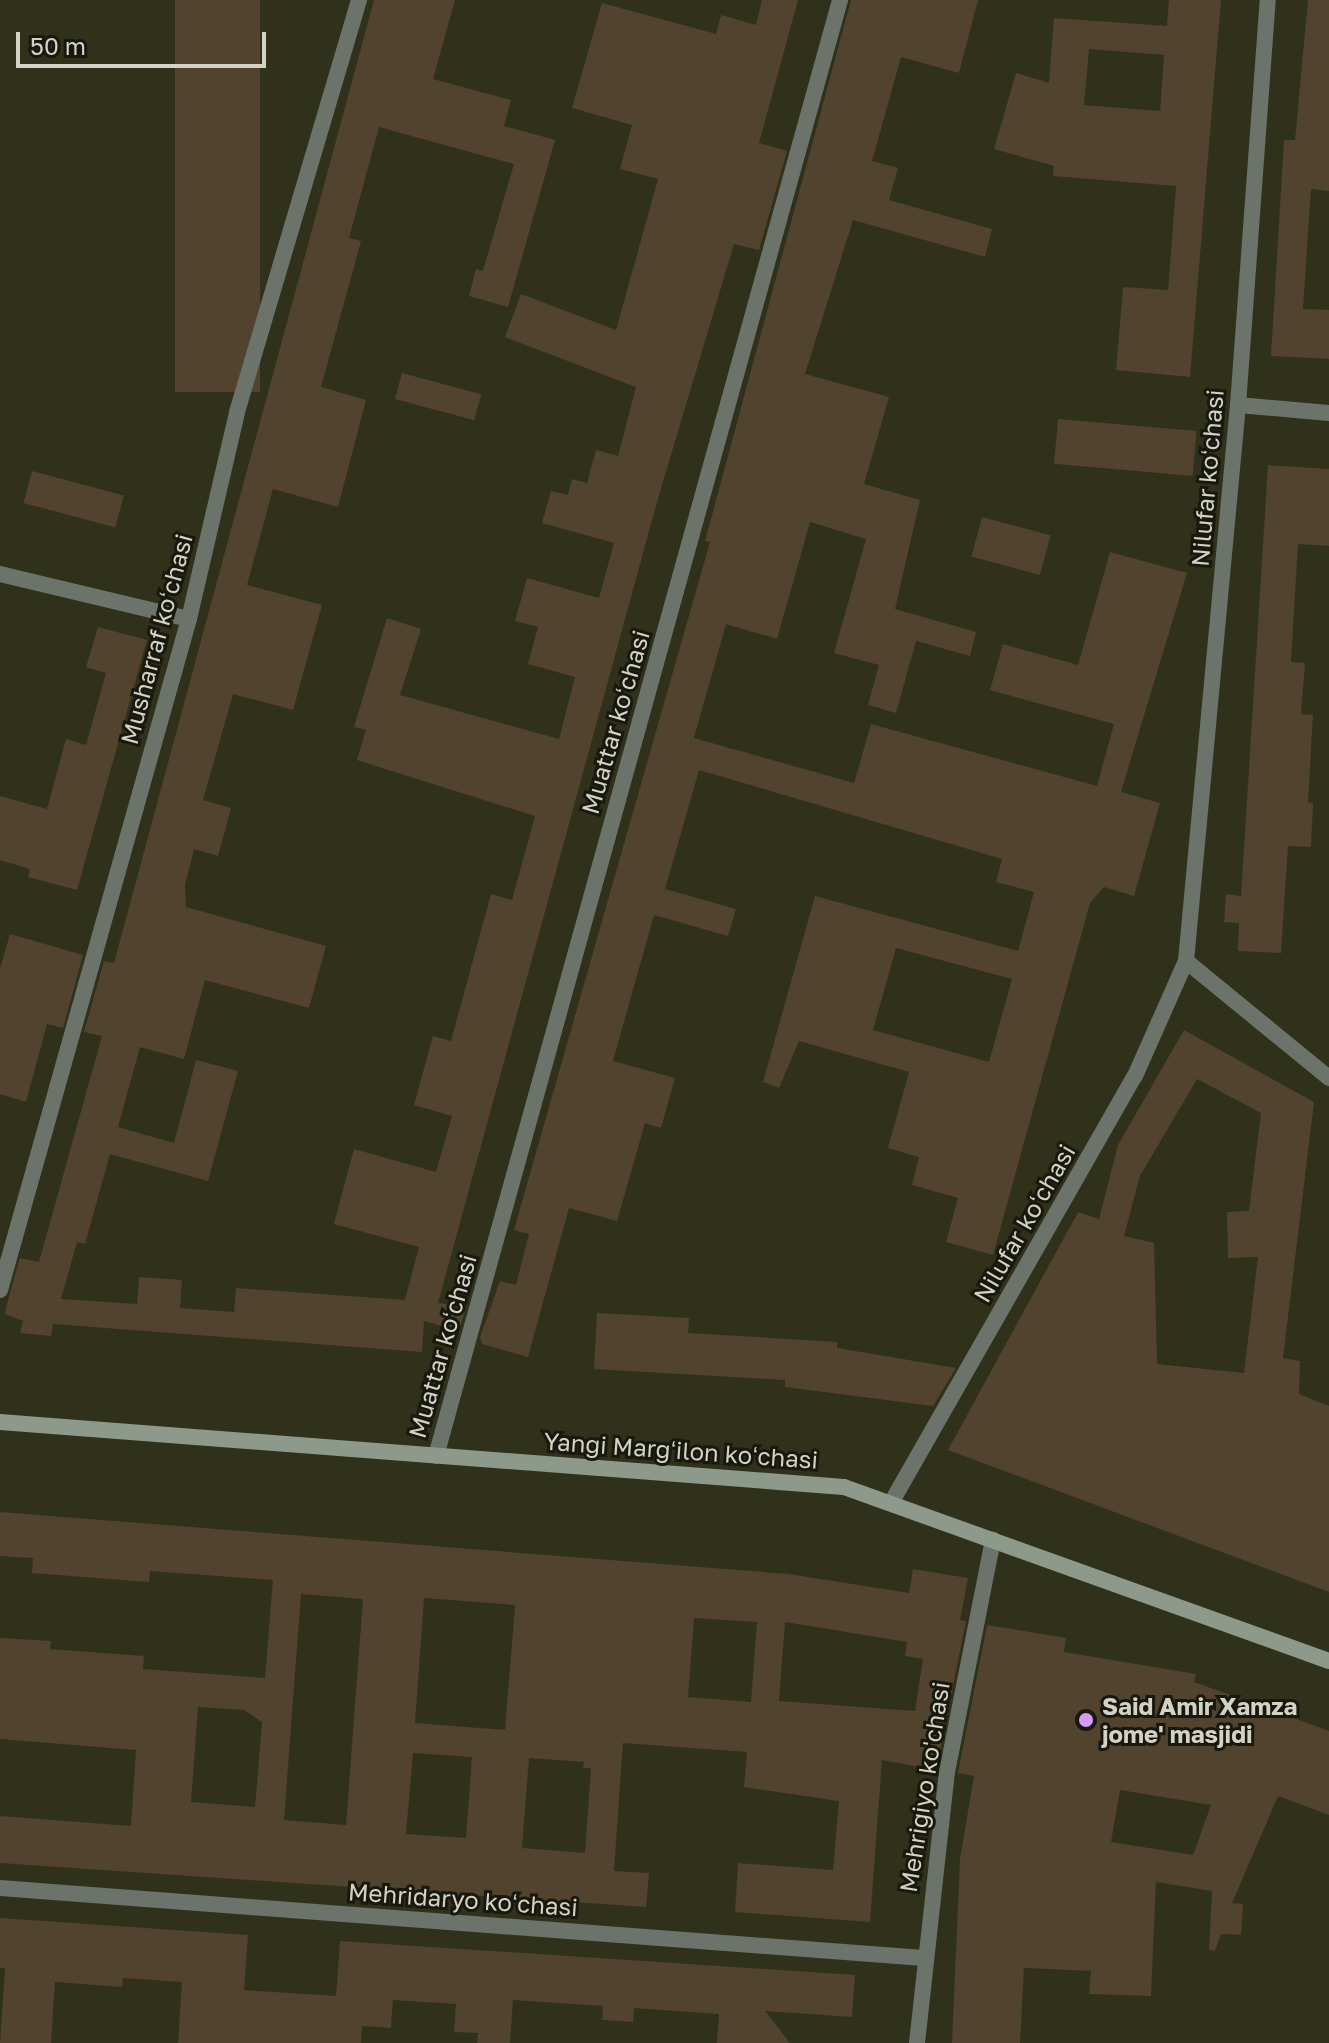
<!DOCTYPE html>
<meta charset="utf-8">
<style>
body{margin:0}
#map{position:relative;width:1329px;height:2043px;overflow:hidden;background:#30311a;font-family:"Golos Text",sans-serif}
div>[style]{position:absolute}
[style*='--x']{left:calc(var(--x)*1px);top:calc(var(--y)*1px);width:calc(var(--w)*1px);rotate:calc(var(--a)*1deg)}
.building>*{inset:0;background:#51432e;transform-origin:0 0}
.street>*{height:16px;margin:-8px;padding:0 8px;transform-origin:8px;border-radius:8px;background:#6b736a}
.secondary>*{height:16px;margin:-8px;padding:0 8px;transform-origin:8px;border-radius:8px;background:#8c998b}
.dots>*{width:22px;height:22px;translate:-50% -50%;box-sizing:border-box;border:4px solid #18180e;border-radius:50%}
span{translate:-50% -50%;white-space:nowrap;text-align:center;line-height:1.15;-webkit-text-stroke:6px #18180e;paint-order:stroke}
.street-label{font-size:24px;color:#d2d3c5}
.poi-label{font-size:24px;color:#d2d3c5;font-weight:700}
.left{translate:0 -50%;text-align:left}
.scale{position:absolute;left:16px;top:32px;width:250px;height:36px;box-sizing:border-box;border:4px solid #d2d3c5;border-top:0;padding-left:10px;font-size:24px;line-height:28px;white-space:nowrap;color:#d2d3c5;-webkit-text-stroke:6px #18180e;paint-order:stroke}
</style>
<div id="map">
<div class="building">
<i style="left:175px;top:0;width:85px;height:392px"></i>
<i style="clip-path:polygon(374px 0,455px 0,433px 79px,511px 100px,504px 126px,555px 140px,508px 307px,469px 296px,476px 269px,483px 271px,514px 164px,379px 127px,349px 238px,361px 241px,321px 387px,366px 400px,338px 507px,273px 489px,247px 585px,322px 605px,293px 710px,233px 694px,203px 800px,231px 808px,218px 856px,194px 849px,185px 885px,186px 907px,326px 946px,309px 1008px,205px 980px,184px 1059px,140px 1047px,118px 1127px,174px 1143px,196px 1060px,238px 1071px,208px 1181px,110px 1154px,85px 1244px,77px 1242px,61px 1299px,137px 1304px,139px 1277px,182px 1280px,180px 1308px,234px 1312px,236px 1288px,405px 1300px,419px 1247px,334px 1224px,341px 1197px,354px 1149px,436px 1172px,452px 1116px,414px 1105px,433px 1036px,451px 1041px,491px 894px,512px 900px,535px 816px,357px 760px,366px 730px,354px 727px,387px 618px,421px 629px,400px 695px,559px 739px,575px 677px,528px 664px,538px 627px,515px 621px,527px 578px,599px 598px,614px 543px,542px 523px,551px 491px,568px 495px,572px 479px,587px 483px,596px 450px,618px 456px,636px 387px,505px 337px,521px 294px,616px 330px,658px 179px,620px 169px,632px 125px,572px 108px,602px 3px,716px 34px,721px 15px,756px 25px,762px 0,798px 0,759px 143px,787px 151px,759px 250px,734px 244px,657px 502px,438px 1303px,466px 1307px,459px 1331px,424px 1321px,422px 1352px,53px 1324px,51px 1336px,20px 1333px,23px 1321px,5px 1314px,9px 1296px,20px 1258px,39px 1262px,102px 1036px,84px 1032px,104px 961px,114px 963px)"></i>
<i style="clip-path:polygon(evenodd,851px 0,978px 0,959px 73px,901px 57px,872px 161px,898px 168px,889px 200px,992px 229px,985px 257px,853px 220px,805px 374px,889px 397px,864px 484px,920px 500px,895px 609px,976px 632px,970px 656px,916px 641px,896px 713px,868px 705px,879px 665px,834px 653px,866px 539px,810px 522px,777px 639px,726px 624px,694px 738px,854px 783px,871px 724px,1097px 786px,1114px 724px,990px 690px,1003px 644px,1078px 665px,1110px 552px,1187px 573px,1121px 792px,1160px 803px,1134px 896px,1104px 887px,1090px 903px,993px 1255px,946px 1242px,958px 1198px,912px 1185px,919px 1157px,888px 1148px,909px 1072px,799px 1041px,779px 1088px,763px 1082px,815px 896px,1018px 951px,1034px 892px,996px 882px,1002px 859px,699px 770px,665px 889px,736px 909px,728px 936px,654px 915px,613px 1061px,675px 1078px,661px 1128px,645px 1123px,617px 1221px,569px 1208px,528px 1357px,482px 1344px,480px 1337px,500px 1281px,516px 1285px,529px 1234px,514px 1230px,710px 542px,705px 541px,851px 0,896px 948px,1012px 979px,989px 1062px,873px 1030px,896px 948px)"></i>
<i style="clip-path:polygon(evenodd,1169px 0,1221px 0,1190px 377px,1116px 370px,1123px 287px,1168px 290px,1176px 186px,1053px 176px,1054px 166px,994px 149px,1016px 73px,1049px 83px,1054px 18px,1167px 26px,1169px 0,1089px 49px,1164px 55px,1160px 111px,1084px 105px,1089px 49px)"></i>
<i style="clip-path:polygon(1308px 0,1329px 0,1329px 191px,1311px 189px,1303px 309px,1329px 310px,1329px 359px,1271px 356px,1284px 140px,1295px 140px)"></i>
<i style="left:402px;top:373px;width:82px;height:27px;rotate:15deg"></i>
<i style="left:1058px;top:419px;width:139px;height:45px;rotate:5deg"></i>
<i style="clip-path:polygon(1268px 465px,1329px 469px,1329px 546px,1298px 544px,1291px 662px,1305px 663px,1301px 714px,1313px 715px,1308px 802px,1313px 803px,1311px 847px,1288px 846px,1281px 953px,1238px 951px,1239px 923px,1224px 922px,1226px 894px,1241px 896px)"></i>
<i style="left:32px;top:471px;width:95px;height:33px;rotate:15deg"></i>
<i style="left:982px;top:517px;width:71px;height:41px;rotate:15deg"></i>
<i style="clip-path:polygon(98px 627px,147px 640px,77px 890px,28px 877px,30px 869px,0 860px,0 796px,47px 809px,66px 739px,86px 745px,106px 673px,86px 667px)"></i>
<i style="clip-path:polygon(10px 934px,83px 955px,63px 1028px,47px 1024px,26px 1102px,0 1094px,0 969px)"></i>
<i style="clip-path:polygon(evenodd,1184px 1030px,1314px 1102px,1283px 1358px,1300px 1361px,1299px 1394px,1329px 1406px,1329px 1592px,948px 1450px,1078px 1212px,1099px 1219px,1118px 1145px,1184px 1030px,1197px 1079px,1261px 1113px,1249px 1211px,1227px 1212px,1228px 1258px,1258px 1257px,1244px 1373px,1157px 1364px,1154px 1243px,1124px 1236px,1140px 1176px,1197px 1079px)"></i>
<i style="clip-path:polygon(597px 1313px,689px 1318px,688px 1333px,837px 1342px,837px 1348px,956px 1368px,933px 1406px,785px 1387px,785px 1380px,594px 1369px)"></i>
<i style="clip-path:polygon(evenodd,0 1512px,789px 1574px,909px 1593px,913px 1569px,968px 1578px,960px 1620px,966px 1621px,936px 1770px,882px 1760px,870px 1922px,735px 1912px,738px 1863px,833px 1870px,839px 1801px,744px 1787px,747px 1752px,623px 1743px,614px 1871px,649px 1873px,646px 1907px,0 1863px,0 1816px,131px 1826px,136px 1750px,0 1739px,0 1638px,51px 1641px,50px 1649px,144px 1656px,143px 1669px,265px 1678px,273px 1580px,150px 1571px,149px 1582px,32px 1573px,33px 1558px,0 1556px,0 1512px,301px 1594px,363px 1599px,346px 1825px,284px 1820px,301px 1594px,0 1512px,424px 1598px,515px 1605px,505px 1730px,415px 1723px,424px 1598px,0 1512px,694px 1618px,757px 1622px,751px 1702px,688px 1697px,694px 1618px,0 1512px,785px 1622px,907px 1642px,905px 1656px,923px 1659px,915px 1711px,779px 1701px,785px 1622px,0 1512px,198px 1707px,244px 1710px,262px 1722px,255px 1807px,191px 1802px,198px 1707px,0 1512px,413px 1753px,472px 1757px,466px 1838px,406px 1834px,413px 1753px,0 1512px,529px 1758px,584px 1762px,583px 1768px,591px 1768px,585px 1853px,522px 1848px,529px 1758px)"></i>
<i style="clip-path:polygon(evenodd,987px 1625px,1066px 1638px,1064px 1652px,1196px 1674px,1194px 1682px,1329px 1731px,1329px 1815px,1278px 1796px,1232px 1903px,1243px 1904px,1241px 1935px,1221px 1934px,1215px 1951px,1209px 1950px,1212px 1891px,1156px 1882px,1151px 1996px,1089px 1994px,1091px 1971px,1024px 1968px,1020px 2043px,952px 2043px,960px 1859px,974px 1776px,958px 1773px,987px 1625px,1120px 1790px,1211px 1805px,1193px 1855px,1111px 1842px,1120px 1790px)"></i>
<i style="clip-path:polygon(0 1918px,248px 1935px,244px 1990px,336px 1996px,340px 1941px,855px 1975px,852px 2017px,765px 2011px,790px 2043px,717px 2043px,719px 2014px,634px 2008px,633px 2022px,602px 2020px,603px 2006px,513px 2000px,510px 2043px,477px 2043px,478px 2033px,454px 2032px,456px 2004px,393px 2000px,391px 2028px,362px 2026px,361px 2043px,178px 2043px,182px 1982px,123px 1978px,122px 1987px,55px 1982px,51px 2043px,0 2043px,5px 1968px,0 1968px)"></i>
</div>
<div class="street">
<i style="--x:1238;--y:405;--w:91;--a:5"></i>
<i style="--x:0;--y:574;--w:194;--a:13.4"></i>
<i style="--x:1186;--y:961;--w:185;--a:39.3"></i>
<i style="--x:0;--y:1290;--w:697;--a:-74.27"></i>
<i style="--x:189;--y:619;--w:212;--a:-76.9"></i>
<i style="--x:237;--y:412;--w:430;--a:-73.5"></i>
<i style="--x:436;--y:1456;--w:1511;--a:-74.49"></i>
<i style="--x:891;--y:1503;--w:492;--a:-60.3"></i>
<i style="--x:1135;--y:1076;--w:126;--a:-66.1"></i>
<i style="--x:1186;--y:961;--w:558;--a:-84.66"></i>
<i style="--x:1238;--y:405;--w:406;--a:-85.8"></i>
<i style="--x:0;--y:1888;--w:926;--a:4.34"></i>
<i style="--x:917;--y:2043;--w:273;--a:-83.7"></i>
<i style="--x:947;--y:1772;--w:237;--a:-78.8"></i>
</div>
<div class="secondary">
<i style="--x:0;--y:1422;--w:846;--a:4.4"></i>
<i style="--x:844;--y:1487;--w:515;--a:19.74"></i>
</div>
<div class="dots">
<i style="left:1086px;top:1720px;background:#d39cfc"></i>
</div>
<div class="street-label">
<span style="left:1207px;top:478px;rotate:-85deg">Nilufar koʻchasi</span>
<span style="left:156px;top:639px;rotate:-75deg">Musharraf koʻchasi</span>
<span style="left:615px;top:722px;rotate:-74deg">Muattar koʻchasi</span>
<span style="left:1024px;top:1223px;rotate:-60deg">Nilufar koʻchasi</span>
<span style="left:442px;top:1346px;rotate:-74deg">Muattar koʻchasi</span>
<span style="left:681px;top:1450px;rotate:4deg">Yangi Margʻilon koʻchasi</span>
<span style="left:924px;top:1787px;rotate:-81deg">Mehrigiyo ko'chasi</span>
<span style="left:463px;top:1899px;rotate:4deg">Mehridaryo koʻchasi</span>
</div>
<div class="poi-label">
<span class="left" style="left:1102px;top:1720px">Said Amir Xamza<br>jome' masjidi</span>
</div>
<div class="scale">50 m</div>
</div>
